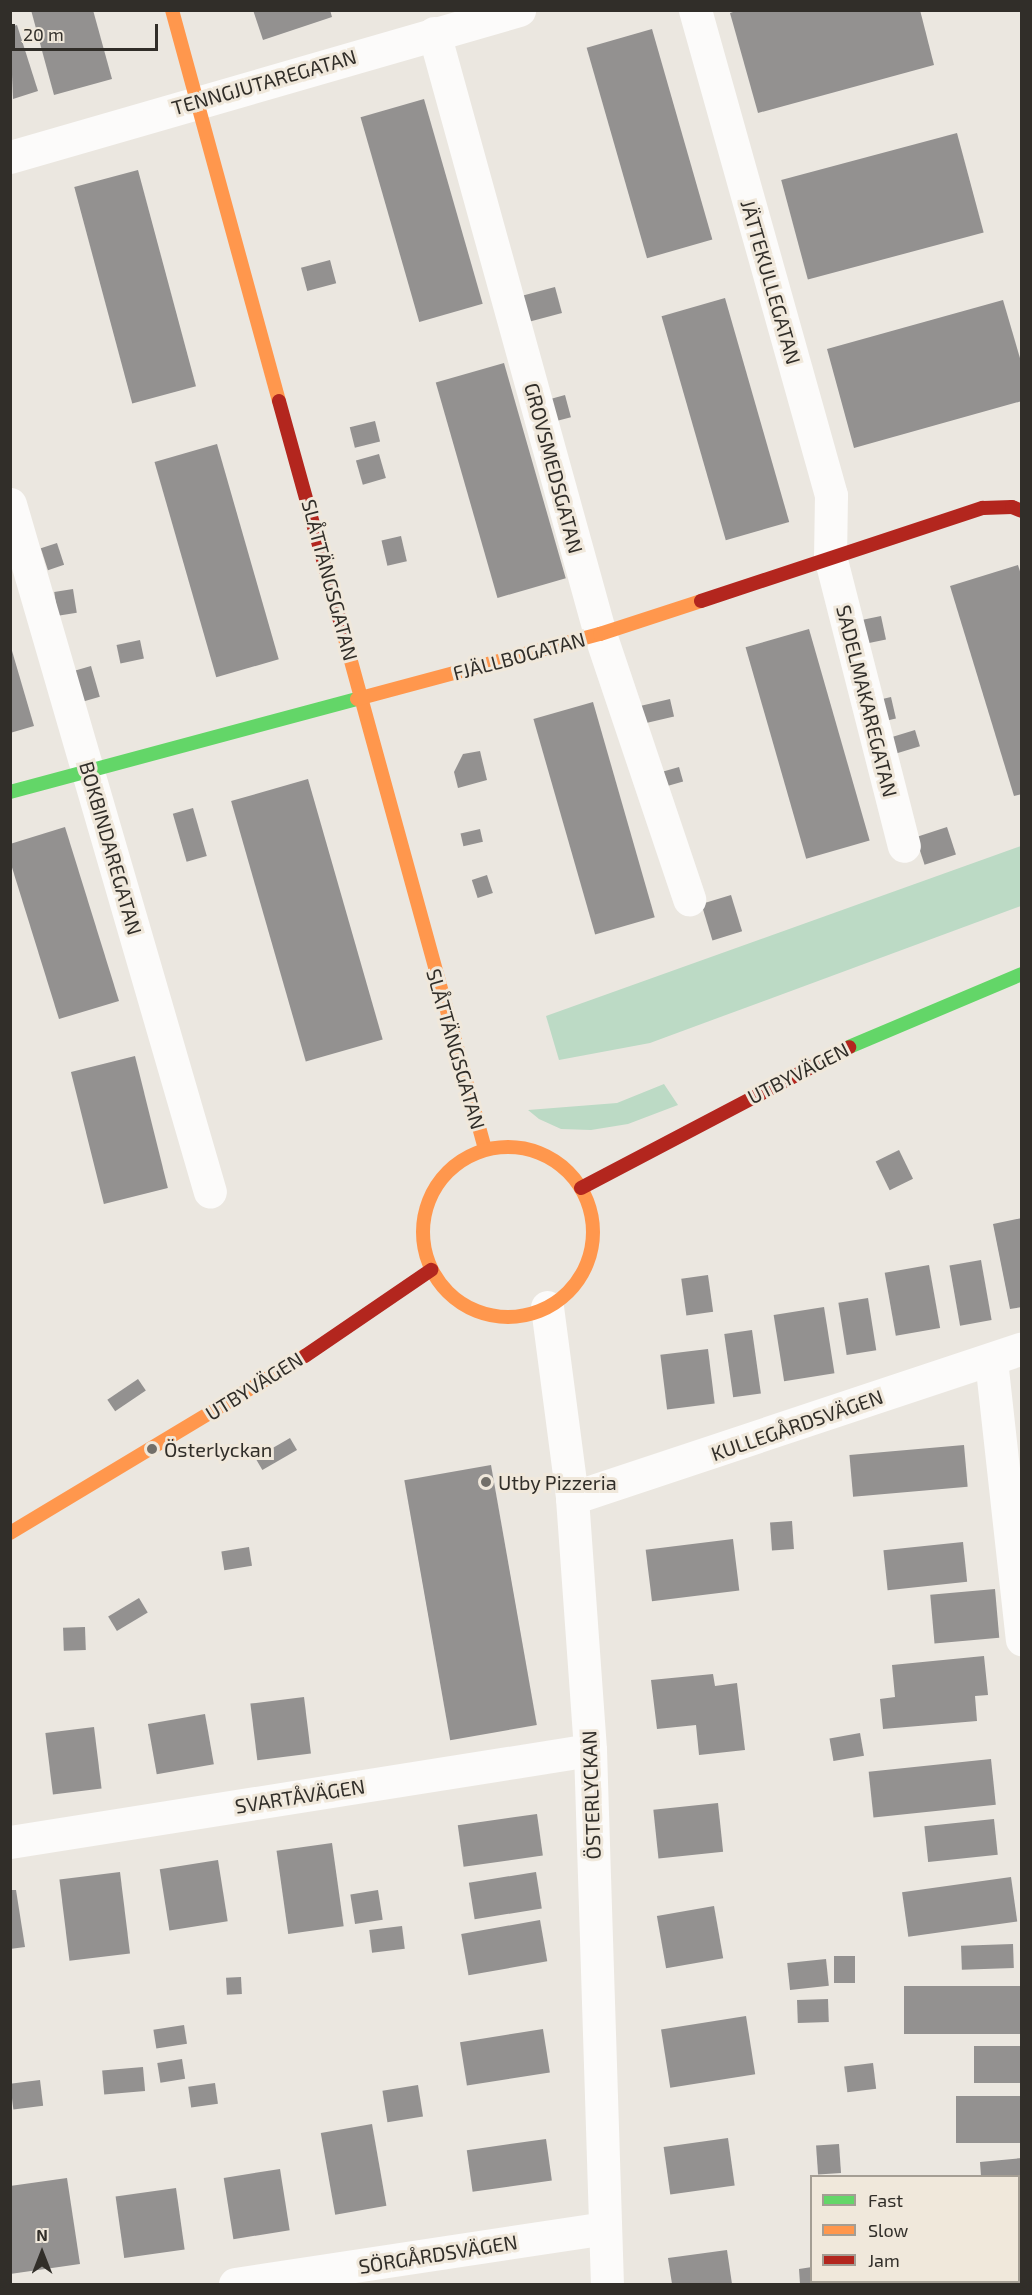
<!DOCTYPE html>
<meta charset="utf-8">
<style>
body{margin:0}
#map{position:relative;width:1032px;height:2295px;overflow:hidden;background:#ebe7e0;font-family:"Exo 2",sans-serif}
div>[style]{position:absolute}
[style*='--x']{left:calc(var(--x)*1px);top:calc(var(--y)*1px);width:calc(var(--w)*1px);rotate:calc(var(--a)*1deg)}
.green>*{inset:0;background:#bcdac5}
.building>*{inset:0;background:#939190;transform-origin:0 0}
.street>*{height:33px;margin:-16.5px;padding:0 16.5px;transform-origin:16.5px;border-radius:16.5px;background:#fcfbfa}
.fast>*{height:14px;margin:-7px;padding:0 7px;transform-origin:7px;border-radius:7px;background:#63d668}
.slow>*{height:14px;margin:-7px;padding:0 7px;transform-origin:7px;border-radius:7px;background:#ff974d}
.slow>.ring{margin:-7px;padding:0;box-sizing:content-box;background:none;border:14px solid #ff974d;border-radius:50%}
.jam>*{height:14px;margin:-7px;padding:0 7px;transform-origin:7px;border-radius:7px;background:#b3261e}
.dots>*{width:16px;height:16px;translate:-50% -50%;box-sizing:border-box;border:3px solid #f0e8db;border-radius:50%}
span{translate:-50% -50%;white-space:nowrap;text-align:center;line-height:1.15;-webkit-text-stroke:6px #f0e8db;paint-order:stroke}
.street-label{font-size:20px;color:#312e29}
.poi-label{font-size:20px;color:#312e29}
.left{translate:0 -50%;text-align:left}
.frame{position:absolute;inset:0;border:12px solid #312e29;pointer-events:none}
.legend{position:absolute;left:810px;top:2175px;width:210px;height:108px;box-sizing:border-box;background:#f0e8db;border:2px solid #a49e94;margin:0;padding:8px 10px;list-style:none;font-size:18px;color:#312e29}
.legend li{display:flex;align-items:center;gap:12px;height:30px}
.legend b{width:30px;border:2px solid #a49e94}
.north{position:absolute;left:12px;top:2223px;width:60px;height:60px;-webkit-text-stroke:4px #f0e8db;paint-order:stroke;rotate:0deg;font-size:16px;font-weight:700;line-height:24px;text-align:center;color:#312e29}
.north::after{content:'';display:block;margin:auto;width:21px;height:27px;background:#312e29;clip-path:polygon(50% 0,100% 100%,50% 72%,0 100%)}
.scale{position:absolute;left:12px;top:24px;width:146px;height:27px;box-sizing:border-box;border:3px solid #312e29;border-top:0;padding-left:8px;font-size:18px;line-height:21px;white-space:nowrap;color:#312e29;-webkit-text-stroke:4px #f0e8db;paint-order:stroke}
</style>
<div id="map">
<div class="green">
<i style="clip-path:polygon(1021px 846px,1021px 906px,650px 1043px,559px 1060px,546px 1016px)"></i>
<i style="clip-path:polygon(664px 1084px,678px 1105px,628px 1124px,591px 1130px,561px 1129px,539px 1119px,528px 1110px,617px 1103px)"></i>
</div>
<div class="building">
<i style="clip-path:polygon(31px 10px,93px 10px,112px 79px,54px 95px)"></i>
<i style="clip-path:polygon(253px 10px,330px 10px,332px 17px,263px 40px)"></i>
<i style="clip-path:polygon(739px 10px,920px 10px,934px 65px,758px 113px,730px 13px)"></i>
<i style="clip-path:polygon(17px 25px,38px 91px,13px 99px,10px 27px)"></i>
<i style="left:652px;top:29px;width:219px;height:68px;rotate:74deg"></i>
<i style="left:424px;top:99px;width:213px;height:66px;rotate:74deg"></i>
<i style="left:957px;top:133px;width:103px;height:182px;rotate:75deg"></i>
<i style="left:138px;top:170px;width:224px;height:66px;rotate:75deg"></i>
<i style="left:330px;top:260px;width:24px;height:30px;rotate:75deg"></i>
<i style="left:555px;top:287px;width:27px;height:33px;rotate:75deg"></i>
<i style="left:725px;top:298px;width:233px;height:66px;rotate:74deg"></i>
<i style="clip-path:polygon(1003px 300px,1022px 365px,1022px 401px,854px 448px,827px 349px)"></i>
<i style="left:504px;top:363px;width:224px;height:71px;rotate:74deg"></i>
<i style="left:565px;top:395px;width:23px;height:17px;rotate:75deg"></i>
<i style="left:375px;top:421px;width:21px;height:26px;rotate:76deg"></i>
<i style="left:217px;top:444px;width:224px;height:65px;rotate:74deg"></i>
<i style="left:379px;top:454px;width:25px;height:24px;rotate:74deg"></i>
<i style="left:401px;top:536px;width:26px;height:20px;rotate:77deg"></i>
<i style="left:57px;top:543px;width:23px;height:17px;rotate:72deg"></i>
<i style="clip-path:polygon(1018px 565px,1022px 578px,1022px 794px,1014px 796px,950px 586px)"></i>
<i style="left:73px;top:589px;width:24px;height:19px;rotate:81deg"></i>
<i style="left:881px;top:616px;width:24px;height:21px;rotate:78deg"></i>
<i style="left:809px;top:629px;width:220px;height:66px;rotate:74deg"></i>
<i style="left:140px;top:640px;width:19px;height:24px;rotate:78deg"></i>
<i style="clip-path:polygon(10px 644px,34px 726px,10px 733px)"></i>
<i style="left:91px;top:666px;width:32px;height:19px;rotate:74deg"></i>
<i style="left:891px;top:697px;width:22px;height:20px;rotate:77deg"></i>
<i style="left:670px;top:699px;width:18px;height:34px;rotate:77deg"></i>
<i style="left:593px;top:702px;width:224px;height:62px;rotate:74deg"></i>
<i style="left:915px;top:730px;width:17px;height:30px;rotate:73deg"></i>
<i style="clip-path:polygon(480px 751px,487px 780px,458px 788px,454px 772px,463px 754px)"></i>
<i style="left:679px;top:767px;width:15px;height:20px;rotate:74deg"></i>
<i style="left:308px;top:779px;width:271px;height:80px;rotate:74deg"></i>
<i style="left:193px;top:808px;width:50px;height:21px;rotate:74deg"></i>
<i style="clip-path:polygon(65px 827px,119px 1001px,59px 1019px,10px 861px,10px 844px)"></i>
<i style="left:947px;top:827px;width:29px;height:33px;rotate:72deg"></i>
<i style="left:480px;top:829px;width:13px;height:20px;rotate:77deg"></i>
<i style="left:487px;top:875px;width:19px;height:16px;rotate:72deg"></i>
<i style="left:731px;top:895px;width:38px;height:31px;rotate:73deg"></i>
<i style="left:135px;top:1056px;width:136px;height:66px;rotate:76deg"></i>
<i style="left:899px;top:1150px;width:32px;height:26px;rotate:64deg"></i>
<i style="clip-path:polygon(1022px 1218px,1022px 1307px,1010px 1309px,993px 1224px)"></i>
<i style="left:981px;top:1260px;width:61px;height:32px;rotate:80deg"></i>
<i style="left:929px;top:1265px;width:64px;height:45px;rotate:80deg"></i>
<i style="left:708px;top:1275px;width:37px;height:27px;rotate:82deg"></i>
<i style="left:868px;top:1298px;width:53px;height:30px;rotate:81deg"></i>
<i style="left:824px;top:1307px;width:67px;height:51px;rotate:81deg"></i>
<i style="left:752px;top:1330px;width:64px;height:28px;rotate:82deg"></i>
<i style="left:708px;top:1349px;width:55px;height:48px;rotate:83deg"></i>
<i style="left:138px;top:1379px;width:14px;height:37px;rotate:56deg"></i>
<i style="left:290px;top:1438px;width:14px;height:40px;rotate:60deg"></i>
<i style="left:964px;top:1445px;width:42px;height:115px;rotate:85deg"></i>
<i style="left:491px;top:1465px;width:264px;height:88px;rotate:80deg"></i>
<i style="left:792px;top:1521px;width:28px;height:22px;rotate:86deg"></i>
<i style="left:733px;top:1539px;width:52px;height:88px;rotate:83deg"></i>
<i style="left:963px;top:1542px;width:40px;height:80px;rotate:84deg"></i>
<i style="left:249px;top:1547px;width:19px;height:28px;rotate:81deg"></i>
<i style="left:995px;top:1589px;width:49px;height:65px;rotate:85deg"></i>
<i style="left:139px;top:1598px;width:17px;height:36px;rotate:59deg"></i>
<i style="left:85px;top:1627px;width:23px;height:22px;rotate:88deg"></i>
<i style="clip-path:polygon(984px 1656px,988px 1695px,975px 1696px,977px 1721px,883px 1729px,880px 1699px,895px 1697px,892px 1665px)"></i>
<i style="clip-path:polygon(713px 1674px,715px 1686px,737px 1683px,745px 1750px,699px 1755px,696px 1725px,657px 1729px,651px 1680px)"></i>
<i style="left:304px;top:1697px;width:57px;height:54px;rotate:83deg"></i>
<i style="left:205px;top:1714px;width:51px;height:58px;rotate:80deg"></i>
<i style="left:94px;top:1727px;width:62px;height:49px;rotate:83deg"></i>
<i style="left:860px;top:1733px;width:23px;height:31px;rotate:80deg"></i>
<i style="left:991px;top:1759px;width:46px;height:123px;rotate:84deg"></i>
<i style="left:718px;top:1803px;width:49px;height:65px;rotate:84deg"></i>
<i style="left:537px;top:1814px;width:42px;height:80px;rotate:82deg"></i>
<i style="left:994px;top:1819px;width:36px;height:70px;rotate:84deg"></i>
<i style="left:332px;top:1843px;width:84px;height:56px;rotate:82deg"></i>
<i style="left:218px;top:1860px;width:62px;height:59px;rotate:81deg"></i>
<i style="left:120px;top:1872px;width:82px;height:61px;rotate:83deg"></i>
<i style="left:536px;top:1872px;width:37px;height:68px;rotate:81deg"></i>
<i style="left:1011px;top:1877px;width:45px;height:110px;rotate:82deg"></i>
<i style="clip-path:polygon(10px 1890px,16px 1890px,25px 1947px,10px 1949px)"></i>
<i style="left:378px;top:1890px;width:30px;height:28px;rotate:81deg"></i>
<i style="left:714px;top:1906px;width:53px;height:58px;rotate:80deg"></i>
<i style="left:540px;top:1920px;width:42px;height:80px;rotate:80deg"></i>
<i style="left:402px;top:1926px;width:23px;height:33px;rotate:83deg"></i>
<i style="left:1013px;top:1944px;width:24px;height:52px;rotate:88deg"></i>
<i style="left:834px;top:1956px;width:21px;height:27px"></i>
<i style="left:826px;top:1959px;width:27px;height:39px;rotate:84deg"></i>
<i style="left:241px;top:1977px;width:17px;height:15px;rotate:87deg"></i>
<i style="left:1022px;top:1986px;width:48px;height:118px;rotate:90deg"></i>
<i style="left:828px;top:1999px;width:23px;height:31px;rotate:88deg"></i>
<i style="left:746px;top:2016px;width:59px;height:86px;rotate:81deg"></i>
<i style="left:184px;top:2025px;width:19px;height:31px;rotate:81deg"></i>
<i style="left:543px;top:2029px;width:44px;height:84px;rotate:81deg"></i>
<i style="left:1022px;top:2046px;width:37px;height:48px;rotate:90deg"></i>
<i style="left:182px;top:2059px;width:20px;height:25px;rotate:81deg"></i>
<i style="left:873px;top:2063px;width:26px;height:29px;rotate:83deg"></i>
<i style="left:143px;top:2067px;width:24px;height:41px;rotate:85deg"></i>
<i style="left:40px;top:2080px;width:26px;height:30px;rotate:83deg"></i>
<i style="left:215px;top:2083px;width:21px;height:27px;rotate:82deg"></i>
<i style="left:418px;top:2085px;width:32px;height:36px;rotate:81deg"></i>
<i style="left:1022px;top:2096px;width:47px;height:66px;rotate:90deg"></i>
<i style="left:372px;top:2124px;width:83px;height:52px;rotate:80deg"></i>
<i style="left:728px;top:2138px;width:48px;height:65px;rotate:82deg"></i>
<i style="left:546px;top:2139px;width:42px;height:80px;rotate:82deg"></i>
<i style="left:839px;top:2144px;width:29px;height:23px;rotate:86deg"></i>
<i style="clip-path:polygon(1022px 2158px,1022px 2195px,1018px 2196px,1018px 2176px,981px 2176px,980px 2162px)"></i>
<i style="left:280px;top:2169px;width:62px;height:57px;rotate:81deg"></i>
<i style="clip-path:polygon(67px 2178px,80px 2264px,10px 2274px,10px 2186px)"></i>
<i style="left:176px;top:2188px;width:62px;height:61px;rotate:82deg"></i>
<i style="clip-path:polygon(1018px 2212px,1022px 2212px,1018px 2255px)"></i>
<i style="clip-path:polygon(727px 2250px,732px 2284px,672px 2284px,668px 2258px)"></i>
<i style="clip-path:polygon(812px 2267px,812px 2282px,833px 2284px,800px 2284px,799px 2269px)"></i>
</div>
<div class="street">
<i style="--x:695;--y:10;--w:504;--a:74.34"></i>
<i style="--x:831;--y:495;--w:61;--a:90.9"></i>
<i style="--x:830;--y:556;--w:299;--a:75.7"></i>
<i style="--x:434;--y:33;--w:624;--a:74.56"></i>
<i style="--x:600;--y:634;--w:280;--a:71.4"></i>
<i style="--x:10;--y:157;--w:530;--a:-16.11"></i>
<i style="--x:10;--y:504;--w:716;--a:73.79"></i>
<i style="--x:547;--y:1307;--w:193;--a:82.5"></i>
<i style="--x:572;--y:1498;--w:253;--a:85.9"></i>
<i style="--x:590;--y:1750;--w:534;--a:88.18"></i>
<i style="--x:991;--y:1360;--w:281;--a:83.7"></i>
<i style="--x:572;--y:1498;--w:474;--a:-18.4"></i>
<i style="--x:10;--y:1842;--w:587;--a:-9.01"></i>
<i style="--x:235;--y:2284;--w:374;--a:-8.6"></i>
</div>
<div class="fast">
<i style="--x:10;--y:792;--w:359;--a:-15"></i>
<i style="--x:849;--y:1047;--w:188;--a:-22.9"></i>
</div>
<div class="slow">
<i style="--x:172;--y:10;--w:405;--a:74.7"></i>
<i style="--x:343;--y:632;--w:536;--a:74.64"></i>
<i style="--x:357;--y:699;--w:252;--a:-15"></i>
<i style="--x:600;--y:634;--w:106;--a:-18.1"></i>
<i class="ring" style="left:423px;top:1147px;width:156px;height:156px"></i>
<i style="--x:10;--y:1533;--w:344;--a:-31"></i>
</div>
<div class="jam">
<i style="--x:279;--y:401;--w:240;--a:74.5"></i>
<i style="--x:701;--y:601;--w:297;--a:-18.3"></i>
<i style="--x:983;--y:508;--w:29;--a:-2"></i>
<i style="--x:1012;--y:507;--w:11;--a:22"></i>
<i style="--x:581;--y:1188;--w:303;--a:-27.7"></i>
<i style="--x:305;--y:1356;--w:153;--a:-34.3"></i>
</div>
<div class="dots">
<i style="left:152px;top:1449px;background:#726f69"></i>
<i style="left:486px;top:1482px;background:#726f69"></i>
</div>
<div class="street-label">
<span style="left:264px;top:82px;rotate:-16deg">TENNGJUTAREGATAN</span>
<span style="left:771px;top:282px;rotate:74deg">JÄTTEKULLEGATAN</span>
<span style="left:554px;top:468px;rotate:75deg">GROVSMEDSGATAN</span>
<span style="left:330px;top:580px;rotate:75deg">SLÅTTÄNGSGATAN</span>
<span style="left:519px;top:656px;rotate:-15deg">FJÄLLBOGATAN</span>
<span style="left:867px;top:701px;rotate:76deg">SADELMAKAREGATAN</span>
<span style="left:111px;top:848px;rotate:74deg">BOKBINDAREGATAN</span>
<span style="left:456px;top:1049px;rotate:74deg">SLÅTTÄNGSGATAN</span>
<span style="left:798px;top:1073px;rotate:-27deg">UTBYVÄGEN</span>
<span style="left:254px;top:1386px;rotate:-32deg">UTBYVÄGEN</span>
<span style="left:797px;top:1425px;rotate:-19deg">KULLEGÅRDSVÄGEN</span>
<span style="left:591px;top:1795px;rotate:-92deg">ÖSTERLYCKAN</span>
<span style="left:300px;top:1796px;rotate:-9deg">SVARTÅVÄGEN</span>
<span style="left:438px;top:2254px;rotate:-9deg">SÖRGÅRDSVÄGEN</span>
</div>
<div class="poi-label">
<span class="left" style="left:164px;top:1449px">Österlyckan</span>
<span class="left" style="left:498px;top:1482px">Utby Pizzeria</span>
</div>
<div class="frame"></div>
<ul class="legend">
<li><b style="height:8px;background:#63d668"></b>Fast</li>
<li><b style="height:8px;background:#ff974d"></b>Slow</li>
<li><b style="height:8px;background:#b3261e"></b>Jam</li>
</ul>
<div class="north">N</div>
<div class="scale">20 m</div>
</div>
